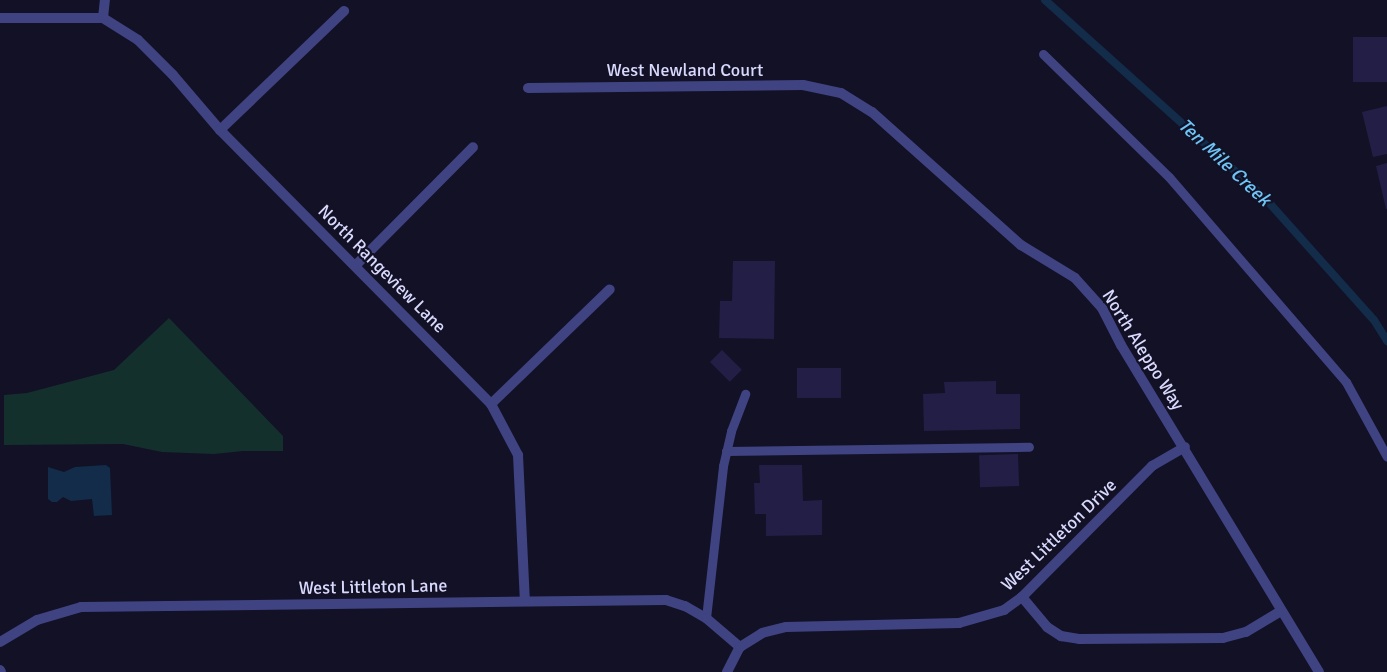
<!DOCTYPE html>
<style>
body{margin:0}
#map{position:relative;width:1387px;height:672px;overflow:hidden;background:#131126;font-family:Signika,sans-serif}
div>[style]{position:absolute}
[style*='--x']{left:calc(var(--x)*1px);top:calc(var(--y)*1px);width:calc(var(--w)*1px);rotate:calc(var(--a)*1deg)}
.green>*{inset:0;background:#14302c}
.water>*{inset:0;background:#122c4a}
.stream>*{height:8px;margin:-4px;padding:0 4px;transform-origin:4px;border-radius:4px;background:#122c4a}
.building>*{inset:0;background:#221e46;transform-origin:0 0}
.service>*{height:9px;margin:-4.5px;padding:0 4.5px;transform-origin:4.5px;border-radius:4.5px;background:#3f4382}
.minor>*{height:10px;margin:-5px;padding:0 5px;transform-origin:5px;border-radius:5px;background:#3f4382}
span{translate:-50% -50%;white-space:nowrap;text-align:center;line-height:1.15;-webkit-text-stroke:4.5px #131126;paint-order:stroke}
.street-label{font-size:18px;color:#d9d9fd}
.water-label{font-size:19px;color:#6dc4f6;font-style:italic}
</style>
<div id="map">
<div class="green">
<i style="clip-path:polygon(169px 318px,283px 436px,283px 451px,243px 451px,214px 454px,162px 452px,123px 444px,4px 445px,4px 395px,27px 393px,114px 370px)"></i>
</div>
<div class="water">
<i style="clip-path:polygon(106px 465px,110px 468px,112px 515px,94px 516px,92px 499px,71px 501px,63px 497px,57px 502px,52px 502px,48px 499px,48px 467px,64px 472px,75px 467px)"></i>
</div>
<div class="stream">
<i style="--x:1045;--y:0;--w:293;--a:42"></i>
<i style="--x:1263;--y:196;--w:166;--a:48.2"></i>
<i style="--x:1374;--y:320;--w:25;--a:58"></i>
</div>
<div class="building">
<i style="left:1353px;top:37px;width:34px;height:45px"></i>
<i style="clip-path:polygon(1387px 106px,1387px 154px,1373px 157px,1362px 112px)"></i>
<i style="clip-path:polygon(1387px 163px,1387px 209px,1386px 209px,1376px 166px)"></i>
<i style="clip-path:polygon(733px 261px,775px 261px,774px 339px,719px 338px,720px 301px,732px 301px)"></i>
<i style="left:722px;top:350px;width:28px;height:17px;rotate:45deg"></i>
<i style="left:841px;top:368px;width:30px;height:44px;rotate:90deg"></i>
<i style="clip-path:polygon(996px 381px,996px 394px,1020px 394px,1020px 429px,924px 431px,923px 394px,945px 393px,944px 382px)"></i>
<i style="left:1018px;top:454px;width:32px;height:39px;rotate:88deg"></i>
<i style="clip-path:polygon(759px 465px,802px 465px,803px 501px,822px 500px,822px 535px,766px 536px,766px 514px,755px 514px,754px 483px,760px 483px)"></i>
</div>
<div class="service">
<i style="--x:1043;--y:54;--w:176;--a:44.3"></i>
<i style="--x:1169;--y:177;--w:271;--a:49.2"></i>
<i style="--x:1346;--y:382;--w:85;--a:61.3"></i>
<i style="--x:726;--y:451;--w:303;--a:-0.8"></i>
<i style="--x:706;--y:618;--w:153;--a:-83.6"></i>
<i style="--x:723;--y:466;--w:36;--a:-77"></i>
<i style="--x:731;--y:431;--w:40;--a:-69"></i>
</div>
<div class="minor">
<i style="--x:0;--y:18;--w:103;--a:0"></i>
<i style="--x:103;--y:18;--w:41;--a:32.2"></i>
<i style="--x:138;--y:40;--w:49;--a:45"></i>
<i style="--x:173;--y:75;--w:72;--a:49.5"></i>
<i style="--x:220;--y:130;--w:385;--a:45.3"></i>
<i style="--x:491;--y:404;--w:58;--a:62.1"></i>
<i style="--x:518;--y:455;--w:146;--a:87.3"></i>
<i style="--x:103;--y:18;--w:18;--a:-84"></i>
<i style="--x:528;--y:88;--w:275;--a:-0.6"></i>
<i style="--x:803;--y:85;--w:39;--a:12"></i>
<i style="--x:841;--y:93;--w:36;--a:32"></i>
<i style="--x:872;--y:112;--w:200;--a:41.8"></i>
<i style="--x:1021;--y:245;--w:63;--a:31.4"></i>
<i style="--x:1075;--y:278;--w:40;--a:48"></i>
<i style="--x:1102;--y:308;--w:42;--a:62.8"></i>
<i style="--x:1121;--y:345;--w:382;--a:58.8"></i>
<i style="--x:220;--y:130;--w:172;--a:-43.8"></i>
<i style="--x:356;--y:265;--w:166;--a:-45.2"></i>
<i style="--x:491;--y:404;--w:165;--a:-44"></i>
<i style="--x:1022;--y:597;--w:39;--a:50"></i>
<i style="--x:1047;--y:627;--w:17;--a:33"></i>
<i style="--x:1061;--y:636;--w:18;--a:9"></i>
<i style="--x:1079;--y:639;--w:144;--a:-0.4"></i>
<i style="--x:1223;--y:638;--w:24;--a:-15"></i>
<i style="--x:1246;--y:632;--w:41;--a:-31"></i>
<i style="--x:0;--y:642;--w:43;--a:-30.7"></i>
<i style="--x:37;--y:620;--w:46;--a:-16.5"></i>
<i style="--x:81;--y:607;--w:585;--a:-0.69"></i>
<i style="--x:666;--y:600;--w:20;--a:18"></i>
<i style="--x:685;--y:606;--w:24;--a:30"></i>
<i style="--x:706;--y:618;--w:45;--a:40.5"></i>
<i style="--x:0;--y:670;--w:2;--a:63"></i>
<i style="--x:727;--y:672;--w:28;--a:-63"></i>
<i style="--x:740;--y:647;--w:26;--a:-32"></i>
<i style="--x:762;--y:633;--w:25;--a:-14"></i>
<i style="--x:786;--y:627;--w:173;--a:-1.3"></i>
<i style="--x:959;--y:623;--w:47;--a:-16.1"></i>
<i style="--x:1004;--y:610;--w:22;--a:-36"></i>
<i style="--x:1022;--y:597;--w:185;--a:-45.2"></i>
<i style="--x:1152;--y:466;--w:38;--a:-30"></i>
</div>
<div class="street-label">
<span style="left:685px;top:70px">West Newland Court</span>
<span style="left:382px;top:269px;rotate:45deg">North Rangeview Lane</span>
<span style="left:1143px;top:350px;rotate:58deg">North Aleppo Way</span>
<span style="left:1059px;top:535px;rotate:-44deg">West Littleton Drive</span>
<span style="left:373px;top:587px;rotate:-1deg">West Littleton Lane</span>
</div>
<div class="water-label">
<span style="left:1224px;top:163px;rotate:43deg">Ten Mile Creek</span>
</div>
</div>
